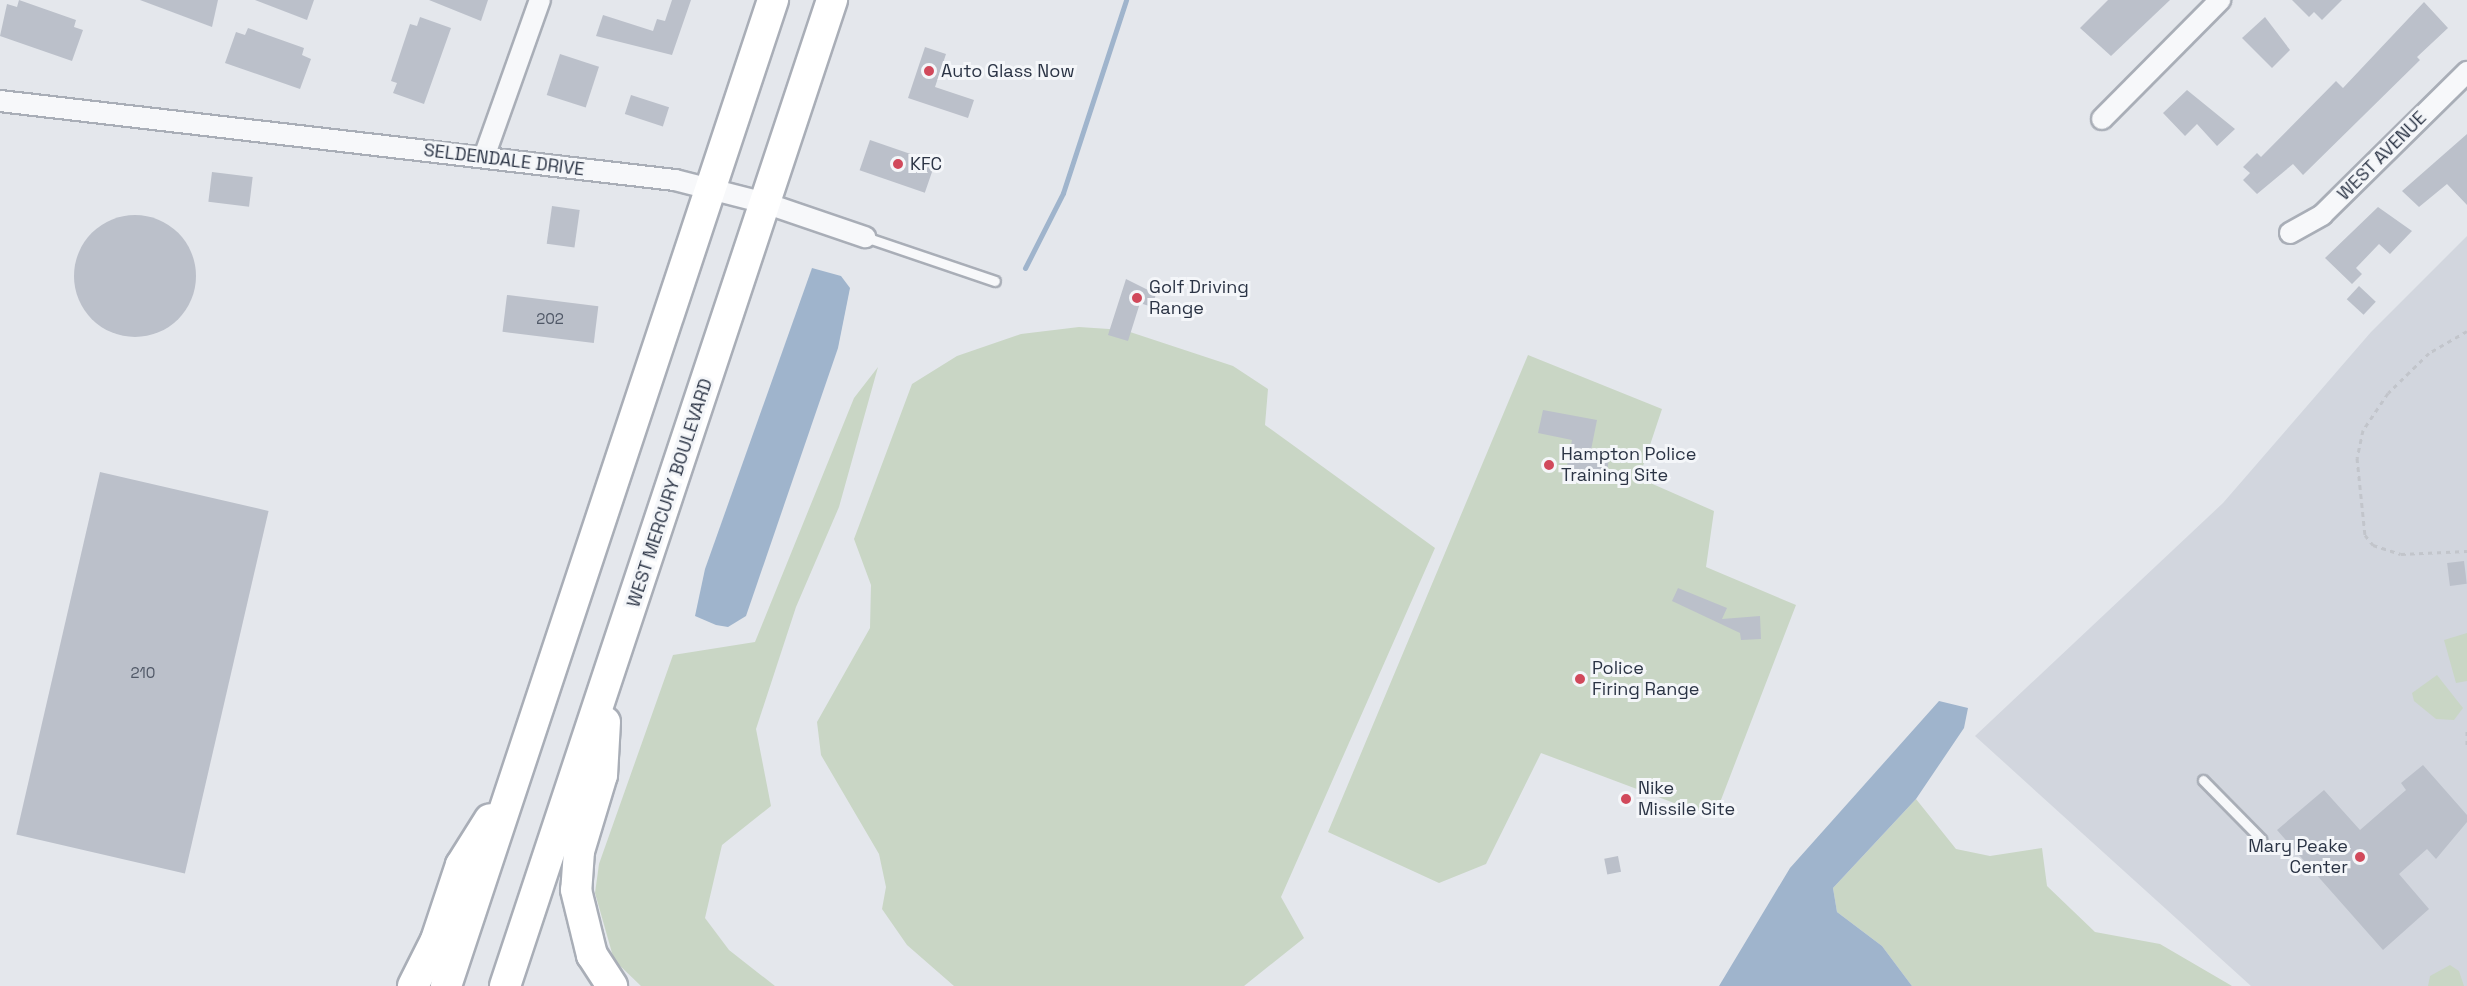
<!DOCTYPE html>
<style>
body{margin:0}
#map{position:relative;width:2467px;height:986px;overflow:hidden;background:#e4e7ec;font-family:"Space Grotesk",sans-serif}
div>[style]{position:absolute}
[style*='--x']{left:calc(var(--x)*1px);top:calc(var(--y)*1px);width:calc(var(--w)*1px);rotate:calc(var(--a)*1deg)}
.built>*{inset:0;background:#d2d6de}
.green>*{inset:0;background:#c9d6c5}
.water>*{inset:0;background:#9fb4cc}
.stream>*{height:5px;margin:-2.5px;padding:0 2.5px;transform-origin:2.5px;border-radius:2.5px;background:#9fb4cc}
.building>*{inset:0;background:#bbc0ca;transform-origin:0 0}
.round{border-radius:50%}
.path>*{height:3px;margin-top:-1.5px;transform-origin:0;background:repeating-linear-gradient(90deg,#c2c5cb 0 4.5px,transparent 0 9px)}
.roads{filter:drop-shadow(2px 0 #a9aeb7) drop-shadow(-2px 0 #a9aeb7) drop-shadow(0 2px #a9aeb7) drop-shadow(0 -2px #a9aeb7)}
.service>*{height:9px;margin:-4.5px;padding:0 4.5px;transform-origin:4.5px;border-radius:4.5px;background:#f7f8fa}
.minor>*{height:20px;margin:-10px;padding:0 10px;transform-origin:10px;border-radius:10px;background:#f7f8fa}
.primary>*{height:30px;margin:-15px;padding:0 15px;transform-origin:15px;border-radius:15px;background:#fff}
.dots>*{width:16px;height:16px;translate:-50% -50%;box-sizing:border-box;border:3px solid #f4f6f9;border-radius:50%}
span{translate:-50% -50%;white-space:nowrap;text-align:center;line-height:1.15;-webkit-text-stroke:6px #f4f6f9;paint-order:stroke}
.number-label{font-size:15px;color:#4f5766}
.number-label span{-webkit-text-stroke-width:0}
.poi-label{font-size:18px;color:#2b3445}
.left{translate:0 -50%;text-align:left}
.right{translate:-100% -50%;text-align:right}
.street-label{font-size:18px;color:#2b3445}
</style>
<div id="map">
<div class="built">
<i style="clip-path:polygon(2467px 236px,2467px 986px,2251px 986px,1975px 736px,2223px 503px,2371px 332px)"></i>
</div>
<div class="green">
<i style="clip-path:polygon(1079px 327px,1124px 330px,1233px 366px,1268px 389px,1265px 425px,1435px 548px,1281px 897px,1304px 938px,1244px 986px,954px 986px,907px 945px,882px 909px,886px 887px,879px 854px,821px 755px,817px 722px,870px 628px,871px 585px,854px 539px,912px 384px,957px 356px,1021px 334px)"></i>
<i style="clip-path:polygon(1528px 355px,1662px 409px,1639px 478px,1714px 511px,1706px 567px,1796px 605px,1714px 818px,1541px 753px,1486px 864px,1439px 883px,1328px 832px)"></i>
<i style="clip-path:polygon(878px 367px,839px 507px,796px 607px,756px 729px,771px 806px,722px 845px,705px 918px,729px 950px,775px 986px,641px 986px,614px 960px,595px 893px,599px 864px,673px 655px,755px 642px,854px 398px)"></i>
<i style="clip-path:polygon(2467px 633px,2467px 681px,2456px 683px,2444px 640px)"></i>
<i style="clip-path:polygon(2437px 675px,2463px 708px,2454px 720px,2436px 719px,2414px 701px,2412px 693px)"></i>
<i style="clip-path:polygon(1916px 799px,1956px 849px,1990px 856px,2042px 848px,2047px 886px,2095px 932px,2160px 944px,2232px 986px,1912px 986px,1882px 946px,1837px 912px,1833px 888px)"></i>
<i style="clip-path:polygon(2450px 965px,2459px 971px,2464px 986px,2428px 986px,2430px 976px)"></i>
</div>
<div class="water">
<i style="clip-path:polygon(812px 268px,841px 276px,850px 288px,838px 348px,746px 616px,728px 627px,716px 625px,695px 616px,705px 569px)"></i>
<i style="clip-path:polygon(1939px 701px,1968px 708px,1964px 728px,1916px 799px,1833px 888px,1837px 912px,1882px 946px,1912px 986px,1719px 986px,1790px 868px)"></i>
</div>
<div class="stream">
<i style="--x:1025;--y:268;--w:84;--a:-63.1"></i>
<i style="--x:1063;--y:193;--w:203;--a:-71.9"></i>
</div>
<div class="building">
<i style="clip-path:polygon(19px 0,76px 20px,74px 27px,83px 30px,72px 61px,0 36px,7px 4px,17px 7px)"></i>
<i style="clip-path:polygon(140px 0,218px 0,212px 27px)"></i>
<i style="clip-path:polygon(255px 0,314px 0,307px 20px)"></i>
<i style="clip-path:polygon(429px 0,488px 0,481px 21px)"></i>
<i style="clip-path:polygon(672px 0,691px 0,672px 55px,596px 36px,603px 15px,653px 31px,657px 19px,665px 21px)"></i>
<i style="clip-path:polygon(2108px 0,2170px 0,2111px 56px,2080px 28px)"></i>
<i style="clip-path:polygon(2292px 0,2342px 0,2322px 20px,2314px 12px,2309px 17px)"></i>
<i style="clip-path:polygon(2424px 2px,2448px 28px,2417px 57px,2420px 60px,2303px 175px,2293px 164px,2257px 194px,2243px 180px,2250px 173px,2243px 167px,2257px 153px,2261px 157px,2336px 81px,2343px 88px)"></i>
<i style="clip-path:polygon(420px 17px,451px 28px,424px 104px,393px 93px,397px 83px,391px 81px,410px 24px,417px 26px)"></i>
<i style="clip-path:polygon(2265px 17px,2290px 50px,2272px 68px,2242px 38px)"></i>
<i style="clip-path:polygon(248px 28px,304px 48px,302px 55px,311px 59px,300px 89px,225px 63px,236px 32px,245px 35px)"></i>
<i style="clip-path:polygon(925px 47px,946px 54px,935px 87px,974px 100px,968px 118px,908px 98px)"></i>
<i style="left:560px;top:54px;width:41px;height:43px;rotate:18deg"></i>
<i style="clip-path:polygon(2187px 90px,2235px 129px,2217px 146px,2197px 124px,2185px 136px,2163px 113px)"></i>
<i style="left:631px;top:95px;width:40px;height:20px;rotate:18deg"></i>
<i style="clip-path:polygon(2467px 134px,2467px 205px,2447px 184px,2419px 207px,2402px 191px)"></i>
<i style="left:870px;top:140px;width:69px;height:32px;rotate:19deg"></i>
<i style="left:212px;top:172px;width:41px;height:30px;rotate:7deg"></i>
<i style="left:552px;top:206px;width:28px;height:38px;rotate:8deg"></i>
<i style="clip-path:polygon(2378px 207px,2412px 231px,2390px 254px,2379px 244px,2356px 268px,2362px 274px,2352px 284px,2325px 258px)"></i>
<i class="round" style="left:74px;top:215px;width:122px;height:122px"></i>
<i style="clip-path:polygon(1126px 279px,1156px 294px,1152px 307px,1140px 303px,1128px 341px,1108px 335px)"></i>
<i style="left:2359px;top:286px;width:23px;height:18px;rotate:43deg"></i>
<i style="left:507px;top:295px;width:92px;height:37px;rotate:7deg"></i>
<i style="clip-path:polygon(1543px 410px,1597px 420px,1590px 455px,1609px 459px,1605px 483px,1565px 476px,1572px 440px,1538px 433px)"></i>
<i style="left:100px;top:472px;width:173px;height:372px;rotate:13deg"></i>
<i style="left:2464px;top:561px;width:23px;height:17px;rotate:83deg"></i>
<i style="clip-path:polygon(1678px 588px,1727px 608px,1722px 619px,1760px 616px,1761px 639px,1741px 640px,1740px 633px,1672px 601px)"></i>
<i style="clip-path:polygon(2423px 765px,2467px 815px,2467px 822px,2436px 859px,2427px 849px,2399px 874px,2429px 909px,2383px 950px,2277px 830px,2324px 790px,2360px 830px,2406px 790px,2401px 783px)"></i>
<i style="left:1618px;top:856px;width:16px;height:14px;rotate:79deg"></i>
</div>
<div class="path">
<i style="--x:2467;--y:331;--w:44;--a:149.9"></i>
<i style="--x:2429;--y:353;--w:57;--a:135.7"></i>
<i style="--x:2388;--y:393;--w:45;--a:124"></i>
<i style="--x:2363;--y:430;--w:29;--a:102"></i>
<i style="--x:2357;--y:458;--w:77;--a:84.1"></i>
<i style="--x:2365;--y:535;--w:13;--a:51"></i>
<i style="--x:2373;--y:545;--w:29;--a:18"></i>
<i style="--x:2401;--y:554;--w:66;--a:-2.6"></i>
<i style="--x:2467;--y:731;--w:14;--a:90"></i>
</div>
<div class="roads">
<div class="service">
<i style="--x:865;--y:237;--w:137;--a:18.7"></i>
<i style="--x:2203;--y:780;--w:83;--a:45.5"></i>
</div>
<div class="minor">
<i style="--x:0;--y:101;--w:680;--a:6.68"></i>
<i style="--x:675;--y:180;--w:93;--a:14.3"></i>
<i style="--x:765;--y:203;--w:106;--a:18.8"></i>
<i style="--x:2102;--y:119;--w:168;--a:-45.2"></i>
<i style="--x:484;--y:157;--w:167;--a:-70.4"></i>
<i style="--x:2290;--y:233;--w:37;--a:-29"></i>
<i style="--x:2322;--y:215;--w:204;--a:-44.6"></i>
</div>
<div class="primary">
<i style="--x:605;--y:722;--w:53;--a:93.2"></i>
<i style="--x:602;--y:775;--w:79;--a:106.8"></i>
<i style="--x:579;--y:851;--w:39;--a:94"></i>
<i style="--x:576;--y:890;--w:67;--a:76.2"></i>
<i style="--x:592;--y:955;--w:37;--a:57"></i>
<i style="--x:413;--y:986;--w:51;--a:-63.4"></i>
<i style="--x:436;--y:940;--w:79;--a:-71.6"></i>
<i style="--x:461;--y:865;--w:54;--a:-57.8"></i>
<i style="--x:446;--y:986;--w:1039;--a:-71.65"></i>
<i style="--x:505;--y:986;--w:1039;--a:-71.65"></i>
</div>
</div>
<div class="dots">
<i style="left:929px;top:71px;background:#d1495b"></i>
<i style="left:898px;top:164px;background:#d1495b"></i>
<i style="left:1137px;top:298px;background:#d1495b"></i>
<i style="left:1549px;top:465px;background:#d1495b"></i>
<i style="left:1580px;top:679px;background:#d1495b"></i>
<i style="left:1626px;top:799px;background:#d1495b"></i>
<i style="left:2360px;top:857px;background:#d1495b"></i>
</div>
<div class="number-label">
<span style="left:550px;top:319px">202</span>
<span style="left:143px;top:673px">210</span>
</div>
<div class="poi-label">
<span class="left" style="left:941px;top:71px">Auto Glass Now</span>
<span class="left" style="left:910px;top:164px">KFC</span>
<span class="left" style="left:1149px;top:298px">Golf Driving<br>Range</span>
<span class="left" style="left:1561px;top:465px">Hampton Police<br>Training Site</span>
<span class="left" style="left:1592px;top:679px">Police<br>Firing Range</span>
<span class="left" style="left:1638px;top:799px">Nike<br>Missile Site</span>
<span class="right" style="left:2348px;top:857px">Mary Peake<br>Center</span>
</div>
<div class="street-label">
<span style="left:2382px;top:156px;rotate:-45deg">WEST AVENUE</span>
<span style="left:504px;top:160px;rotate:7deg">SELDENDALE DRIVE</span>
<span style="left:670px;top:493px;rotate:-72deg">WEST MERCURY BOULEVARD</span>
</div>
</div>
